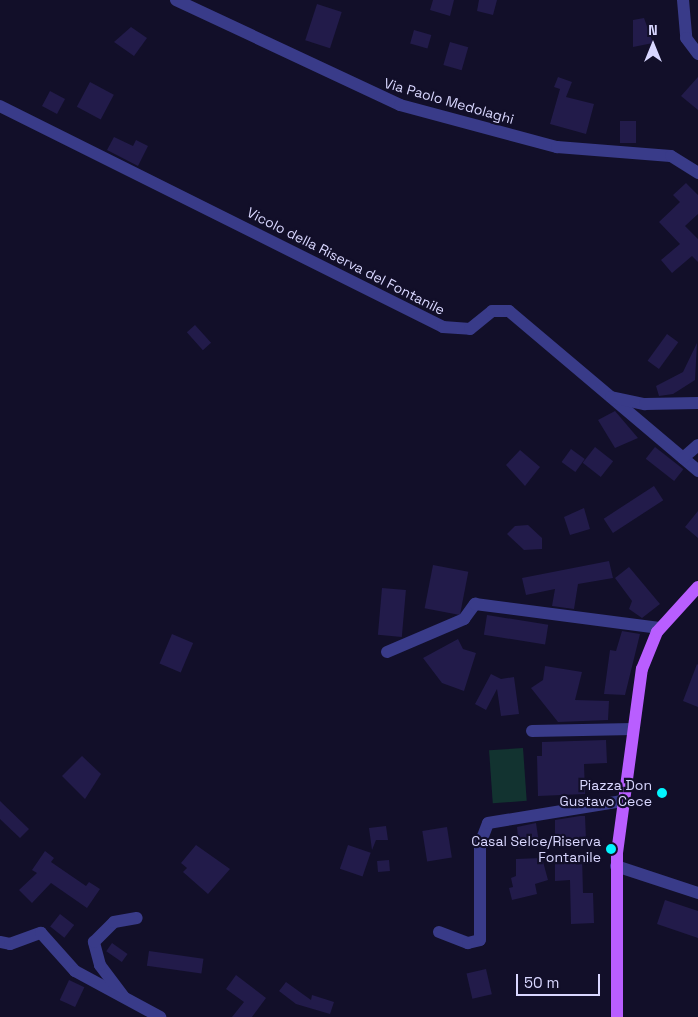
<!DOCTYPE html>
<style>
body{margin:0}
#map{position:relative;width:698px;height:1017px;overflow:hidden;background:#120f29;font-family:"Space Grotesk",sans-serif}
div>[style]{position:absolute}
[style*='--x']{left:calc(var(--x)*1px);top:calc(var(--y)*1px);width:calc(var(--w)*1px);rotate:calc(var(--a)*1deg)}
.green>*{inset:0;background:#123330;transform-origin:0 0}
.building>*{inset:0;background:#221b4a;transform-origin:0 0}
.minor>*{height:12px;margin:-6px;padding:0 6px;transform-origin:6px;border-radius:6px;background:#393b89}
.major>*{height:12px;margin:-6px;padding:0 6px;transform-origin:6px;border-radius:6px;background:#b95eff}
.dots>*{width:14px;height:14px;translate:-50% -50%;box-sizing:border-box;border:2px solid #120f29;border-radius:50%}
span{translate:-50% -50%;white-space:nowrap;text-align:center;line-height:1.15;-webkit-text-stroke:4.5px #120f29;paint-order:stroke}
.street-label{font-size:14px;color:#d9d7ff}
.poi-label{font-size:14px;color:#d9d7ff}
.right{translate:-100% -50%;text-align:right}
.north{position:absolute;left:628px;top:20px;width:50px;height:50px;-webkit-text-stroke:4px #120f29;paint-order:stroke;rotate:0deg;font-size:14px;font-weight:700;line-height:20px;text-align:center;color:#d9d7ff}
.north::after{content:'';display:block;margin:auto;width:18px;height:22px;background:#d9d7ff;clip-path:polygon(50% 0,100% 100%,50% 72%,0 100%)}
.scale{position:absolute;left:516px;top:974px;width:84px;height:22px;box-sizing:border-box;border:2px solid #d9d7ff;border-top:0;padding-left:6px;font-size:15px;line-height:18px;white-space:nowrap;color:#d9d7ff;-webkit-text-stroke:4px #120f29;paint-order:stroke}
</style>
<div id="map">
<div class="green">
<i style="left:523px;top:748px;width:53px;height:34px;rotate:86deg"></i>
</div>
<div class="building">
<i style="clip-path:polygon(433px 0,454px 0,450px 16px,430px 10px)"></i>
<i style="clip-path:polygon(479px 0,497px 0,493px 15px,477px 11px)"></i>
<i style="left:317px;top:4px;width:26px;height:38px;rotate:18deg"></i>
<i style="clip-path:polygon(644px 18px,653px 43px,633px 47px,633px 20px)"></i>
<i style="clip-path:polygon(131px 27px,147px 38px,134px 56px,114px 42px)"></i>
<i style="left:414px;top:30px;width:18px;height:14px;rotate:16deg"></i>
<i style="left:450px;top:42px;width:19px;height:24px;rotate:16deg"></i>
<i style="clip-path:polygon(558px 77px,572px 82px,566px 97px,594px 104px,586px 134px,550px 124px,560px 89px,554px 87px)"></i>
<i style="clip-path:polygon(698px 77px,698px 110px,681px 96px)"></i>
<i style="left:90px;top:82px;width:27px;height:28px;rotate:28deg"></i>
<i style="left:50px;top:91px;width:17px;height:17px;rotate:28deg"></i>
<i style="left:620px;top:121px;width:16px;height:22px"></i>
<i style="clip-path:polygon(114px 137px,133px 146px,136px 140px,148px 146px,138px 166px,107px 150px)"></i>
<i style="clip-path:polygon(686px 183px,698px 195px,698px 214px,685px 226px,698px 239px,698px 262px,692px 256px,672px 273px,661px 260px,680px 244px,659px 222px,680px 202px,673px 195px)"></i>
<i style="left:195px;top:325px;width:24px;height:11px;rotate:48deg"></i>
<i style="left:667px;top:334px;width:14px;height:33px;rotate:36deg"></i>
<i style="clip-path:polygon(697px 343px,695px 380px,673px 394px,659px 396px,656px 386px,683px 372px)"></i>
<i style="clip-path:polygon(615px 411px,638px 438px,615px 448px,598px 420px)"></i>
<i style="left:595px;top:447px;width:23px;height:20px;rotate:38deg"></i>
<i style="left:655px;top:447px;width:36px;height:15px;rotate:38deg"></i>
<i style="left:571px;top:449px;width:17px;height:16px;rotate:36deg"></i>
<i style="clip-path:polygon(520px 450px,540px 467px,525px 486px,506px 465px)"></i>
<i style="left:654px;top:486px;width:17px;height:60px;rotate:57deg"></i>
<i style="clip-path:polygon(584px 508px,590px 529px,570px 535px,564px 517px)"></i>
<i style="clip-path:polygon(698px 511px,698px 538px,685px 527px)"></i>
<i style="clip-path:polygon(528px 525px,542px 538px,542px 549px,524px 550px,507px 534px,515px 526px)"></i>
<i style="clip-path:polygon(609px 561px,613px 578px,578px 584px,574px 609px,552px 606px,555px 589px,526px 595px,522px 578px)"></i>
<i style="left:433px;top:565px;width:36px;height:44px;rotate:11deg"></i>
<i style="clip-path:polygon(629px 567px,660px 604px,642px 618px,629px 609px,632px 601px,615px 578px)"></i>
<i style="left:382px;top:588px;width:24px;height:47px;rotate:5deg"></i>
<i style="left:487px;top:615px;width:62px;height:20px;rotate:9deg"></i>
<i style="clip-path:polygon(622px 631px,640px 634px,625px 695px,604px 694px,610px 650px,616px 651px)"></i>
<i style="left:172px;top:634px;width:23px;height:32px;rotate:23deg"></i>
<i style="clip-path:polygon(458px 639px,463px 649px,476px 653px,464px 691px,442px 683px,423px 658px)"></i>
<i style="clip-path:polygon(697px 664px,698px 665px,698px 707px,683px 701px)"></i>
<i style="clip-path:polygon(545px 666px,582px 672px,575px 700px,609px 701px,608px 720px,558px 722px,531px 688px,543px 680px)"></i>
<i style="clip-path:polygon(491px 674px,501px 679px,514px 677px,519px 714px,501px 716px,497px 689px,486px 710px,475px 704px)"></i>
<i style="clip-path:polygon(606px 740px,607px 763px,584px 764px,585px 794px,538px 796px,537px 756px,542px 756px,542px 742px)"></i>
<i style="clip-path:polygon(82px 756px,101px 774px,85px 799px,62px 776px)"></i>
<i style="clip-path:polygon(0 801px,29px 829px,20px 838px,0 819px)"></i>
<i style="clip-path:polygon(580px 816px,585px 816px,586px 840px,555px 840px,555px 820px)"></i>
<i style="clip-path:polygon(536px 823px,539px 843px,519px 848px,517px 827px)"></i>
<i style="clip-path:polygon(386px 826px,388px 840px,376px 840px,372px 850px,369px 828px)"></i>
<i style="left:447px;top:827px;width:31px;height:25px;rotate:81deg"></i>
<i style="clip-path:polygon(196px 845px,230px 869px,208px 894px,183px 872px,187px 868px,181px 863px)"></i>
<i style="left:348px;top:845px;width:24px;height:25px;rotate:19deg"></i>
<i style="clip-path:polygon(45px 851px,54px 858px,51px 862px,86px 886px,89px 882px,100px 889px,87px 908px,51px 883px,32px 903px,19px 890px,37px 873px,32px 870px)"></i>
<i style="clip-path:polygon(582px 856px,583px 893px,593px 893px,594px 923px,571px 924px,570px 880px,555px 881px,555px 857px)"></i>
<i style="clip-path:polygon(542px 858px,548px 880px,535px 884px,537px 894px,512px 900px,509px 888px,513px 887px,511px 878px,516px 876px,516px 859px)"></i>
<i style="left:389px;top:860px;width:11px;height:12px;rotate:85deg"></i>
<i style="clip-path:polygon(665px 900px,698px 911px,698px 938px,657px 924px)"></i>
<i style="left:60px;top:914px;width:18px;height:16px;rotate:38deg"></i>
<i style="left:112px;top:943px;width:19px;height:10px;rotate:35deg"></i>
<i style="left:149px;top:951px;width:55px;height:15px;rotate:8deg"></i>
<i style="left:486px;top:969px;width:26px;height:20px;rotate:77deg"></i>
<i style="clip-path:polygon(236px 975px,266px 998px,252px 1017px,232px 1017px,244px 1002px,226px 989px)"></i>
<i style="left:69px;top:980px;width:17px;height:22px;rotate:25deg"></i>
<i style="clip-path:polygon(286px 982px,311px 1000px,312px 995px,334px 1002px,330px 1014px,296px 1004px,279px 991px)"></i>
</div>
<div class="minor">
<i style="--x:176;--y:0;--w:247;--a:25.1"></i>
<i style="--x:400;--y:105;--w:163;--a:15"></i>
<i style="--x:557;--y:147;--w:114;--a:4.5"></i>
<i style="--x:671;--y:156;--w:32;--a:32"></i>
<i style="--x:683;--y:0;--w:38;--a:85"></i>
<i style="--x:686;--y:38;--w:20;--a:53"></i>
<i style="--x:0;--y:106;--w:495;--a:26.5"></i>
<i style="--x:443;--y:327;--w:27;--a:4"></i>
<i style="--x:470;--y:329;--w:28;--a:-39"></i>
<i style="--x:492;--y:311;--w:17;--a:0"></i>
<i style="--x:509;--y:311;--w:248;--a:40.2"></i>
<i style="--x:611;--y:397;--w:35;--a:12"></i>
<i style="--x:645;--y:404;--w:53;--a:-1.1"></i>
<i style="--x:683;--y:458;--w:20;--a:-41"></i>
<i style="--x:387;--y:652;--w:84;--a:-23.2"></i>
<i style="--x:464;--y:619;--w:19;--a:-54"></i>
<i style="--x:475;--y:604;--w:186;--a:7.4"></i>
<i style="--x:532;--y:731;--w:101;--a:-1.1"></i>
<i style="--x:616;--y:866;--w:86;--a:18.2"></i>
<i style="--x:439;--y:932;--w:31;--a:21"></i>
<i style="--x:468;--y:943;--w:12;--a:-14"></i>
<i style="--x:480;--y:940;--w:96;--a:-90"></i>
<i style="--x:480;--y:844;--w:22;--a:-69"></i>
<i style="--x:488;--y:823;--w:136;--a:-9.3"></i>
<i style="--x:0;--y:942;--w:10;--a:11"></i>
<i style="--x:10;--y:944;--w:33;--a:-20"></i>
<i style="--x:41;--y:933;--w:51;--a:48.2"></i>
<i style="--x:75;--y:971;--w:97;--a:28.4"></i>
<i style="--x:124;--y:997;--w:40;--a:-127"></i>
<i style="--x:100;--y:965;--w:24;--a:-105"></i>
<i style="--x:94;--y:942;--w:28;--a:-45"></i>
<i style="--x:114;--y:922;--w:23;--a:-10"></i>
</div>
<div class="major">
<i style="--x:617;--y:1017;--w:164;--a:-90"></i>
<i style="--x:617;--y:853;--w:186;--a:-82.3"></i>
<i style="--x:642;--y:669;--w:40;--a:-68"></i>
<i style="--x:657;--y:632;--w:61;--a:-47.7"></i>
</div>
<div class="dots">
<i style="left:662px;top:793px;background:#03f5ff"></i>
<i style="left:611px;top:849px;background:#03f5ff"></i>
</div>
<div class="street-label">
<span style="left:449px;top:101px;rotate:16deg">Via Paolo Medolaghi</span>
<span style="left:346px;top:261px;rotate:27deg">Vicolo della Riserva del Fontanile</span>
</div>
<div class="poi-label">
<span class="right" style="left:652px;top:793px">Piazza Don<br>Gustavo Cece</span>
<span class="right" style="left:601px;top:849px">Casal Selce/Riserva<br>Fontanile</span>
</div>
<div class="north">N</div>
<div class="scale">50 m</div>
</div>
